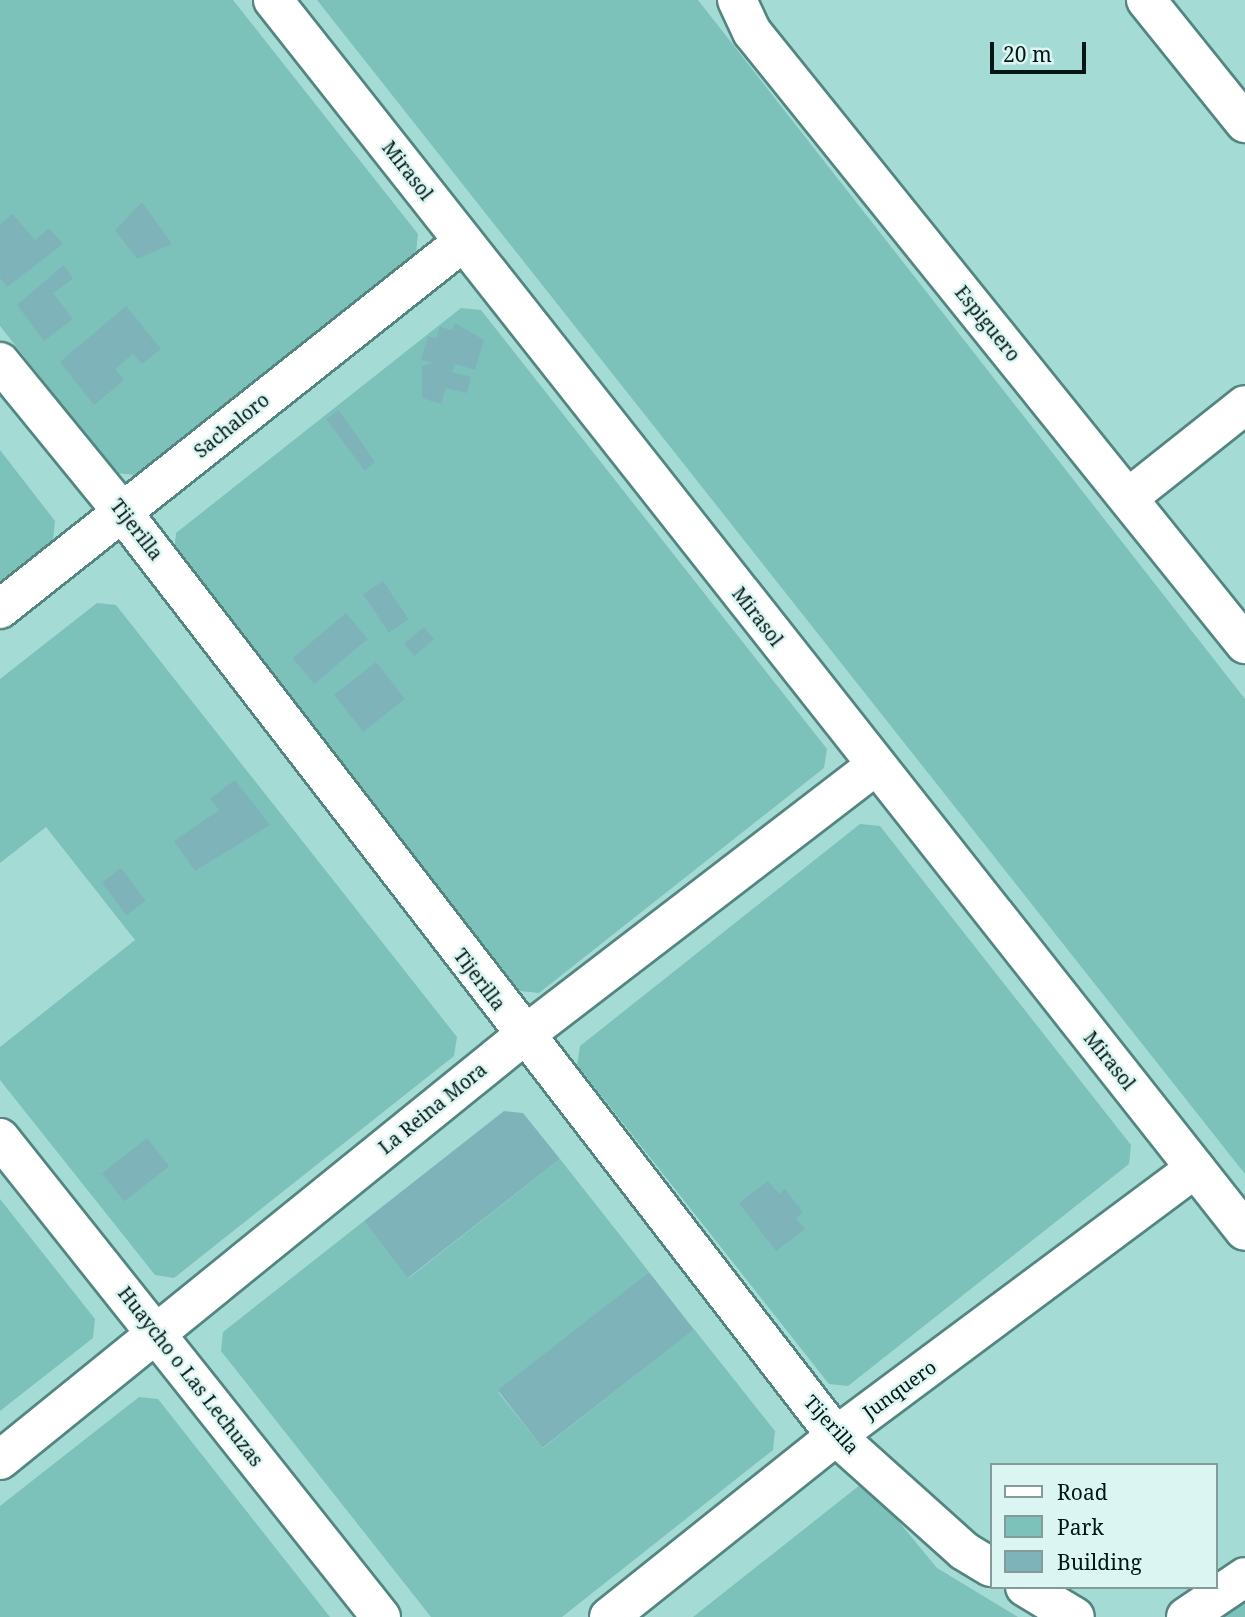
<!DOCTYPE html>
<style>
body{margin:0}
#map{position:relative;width:1245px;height:1617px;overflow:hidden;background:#a5dbd5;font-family:"Noto Serif",serif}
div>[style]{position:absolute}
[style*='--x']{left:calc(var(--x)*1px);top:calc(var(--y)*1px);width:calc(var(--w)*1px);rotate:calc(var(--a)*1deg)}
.green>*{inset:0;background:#7cc2ba}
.building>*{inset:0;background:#7fb3ba;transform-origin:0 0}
.roads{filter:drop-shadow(2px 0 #538681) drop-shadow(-2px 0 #538681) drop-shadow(0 2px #538681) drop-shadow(0 -2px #538681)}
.minor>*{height:38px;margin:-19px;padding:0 19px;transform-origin:19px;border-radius:19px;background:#fff}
span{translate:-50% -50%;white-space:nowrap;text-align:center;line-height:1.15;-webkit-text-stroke:5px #dbf6f2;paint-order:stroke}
.street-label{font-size:19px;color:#021614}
.legend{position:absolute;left:990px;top:1463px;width:228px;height:126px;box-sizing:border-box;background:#dbf6f2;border:2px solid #849c99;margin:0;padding:9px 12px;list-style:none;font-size:21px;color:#021614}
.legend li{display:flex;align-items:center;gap:14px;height:35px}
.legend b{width:35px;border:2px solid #849c99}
.scale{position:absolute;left:990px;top:42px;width:96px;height:32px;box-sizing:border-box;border:4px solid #021614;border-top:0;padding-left:9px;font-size:21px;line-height:24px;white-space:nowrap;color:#021614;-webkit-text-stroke:5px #dbf6f2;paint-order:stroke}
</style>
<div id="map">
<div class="green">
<i style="clip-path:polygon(0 0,233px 0,418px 234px,416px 253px,135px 475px,116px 473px,0 326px)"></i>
<i style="clip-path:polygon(317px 0,698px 0,1245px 699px,1245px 1174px)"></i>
<i style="clip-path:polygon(461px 308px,481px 310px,827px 749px,824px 768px,539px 993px,520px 991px,174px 553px,176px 533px)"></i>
<i style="clip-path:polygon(0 450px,55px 521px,53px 540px,0 581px)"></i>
<i style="clip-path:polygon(97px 603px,116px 605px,457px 1037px,454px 1056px,174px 1278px,155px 1275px,0 1080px,0 1047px,135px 940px,46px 827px,0 863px,0 679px)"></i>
<i style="clip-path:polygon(860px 824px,880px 826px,1131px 1145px,1129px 1164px,848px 1386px,829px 1384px,577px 1065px,580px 1046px)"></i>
<i style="clip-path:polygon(560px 1159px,649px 1272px,498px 1392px,543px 1448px,694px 1329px,775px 1431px,773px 1450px,562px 1617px,431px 1617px,221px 1351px,223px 1332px,364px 1221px,409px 1278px)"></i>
<i style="clip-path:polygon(0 1199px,95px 1319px,93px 1338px,0 1411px)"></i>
<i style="clip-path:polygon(139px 1397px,158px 1399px,330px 1617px,0 1617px,0 1506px)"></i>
<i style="clip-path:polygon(865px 1481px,937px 1568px,1018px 1617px,693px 1617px)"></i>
<i style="clip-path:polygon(1245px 1601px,1245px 1617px,1220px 1617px)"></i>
</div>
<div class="building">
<i style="clip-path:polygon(142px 202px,172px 244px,137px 259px,115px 230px)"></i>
<i style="clip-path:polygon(13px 214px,35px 240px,49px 228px,63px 244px,7px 287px,0 278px,0 224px)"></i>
<i style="clip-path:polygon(64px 265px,73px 279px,53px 293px,73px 319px,44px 341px,17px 305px)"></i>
<i style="clip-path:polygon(126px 306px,161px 349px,142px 364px,133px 354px,115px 369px,124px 380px,94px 405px,60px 362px)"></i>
<i style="clip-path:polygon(455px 323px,484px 340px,475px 370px,455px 364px,452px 372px,471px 377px,467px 393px,446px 388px,441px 404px,422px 398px,422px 366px,434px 363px,421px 360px,428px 336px,436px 338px,440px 327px,452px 330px)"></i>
<i style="clip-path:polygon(339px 410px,375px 462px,365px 471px,326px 419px)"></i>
<i style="left:383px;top:581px;width:46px;height:24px;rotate:56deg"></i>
<i style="left:346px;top:613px;width:34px;height:70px;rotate:50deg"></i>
<i style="left:424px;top:627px;width:16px;height:26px;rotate:50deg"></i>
<i style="left:376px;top:662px;width:47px;height:53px;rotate:52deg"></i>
<i style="clip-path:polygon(235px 780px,270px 825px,195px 871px,174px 841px,219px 810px,210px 799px)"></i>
<i style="left:121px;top:868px;width:41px;height:24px;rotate:53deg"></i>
<i style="clip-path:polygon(504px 1111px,523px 1113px,560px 1159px,408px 1278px,364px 1221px)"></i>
<i style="left:147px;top:1138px;width:36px;height:57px;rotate:52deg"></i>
<i style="clip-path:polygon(768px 1181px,779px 1194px,785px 1189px,803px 1212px,796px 1218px,805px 1229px,776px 1251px,739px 1203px)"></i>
<i style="left:649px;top:1272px;width:73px;height:192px;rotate:52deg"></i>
</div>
<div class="roads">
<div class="minor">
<i style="--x:273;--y:0;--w:1568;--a:51.71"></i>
<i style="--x:737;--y:0;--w:35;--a:65"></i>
<i style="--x:752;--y:32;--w:786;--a:51.15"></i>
<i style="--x:1146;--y:0;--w:158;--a:51.2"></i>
<i style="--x:0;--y:362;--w:195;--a:50.8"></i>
<i style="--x:123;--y:513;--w:1166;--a:52.31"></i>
<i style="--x:836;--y:1436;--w:172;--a:41.9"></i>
<i style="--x:964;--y:1551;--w:31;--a:31"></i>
<i style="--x:1128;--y:498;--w:149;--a:-38.5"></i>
<i style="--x:0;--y:609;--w:591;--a:-38.4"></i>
<i style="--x:0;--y:1138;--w:612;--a:51.5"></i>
<i style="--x:0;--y:1460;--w:672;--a:-39.02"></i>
<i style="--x:522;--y:1037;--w:444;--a:-37.5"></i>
<i style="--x:1025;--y:1587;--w:58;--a:31"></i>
<i style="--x:609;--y:1617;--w:290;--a:-38.6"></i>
<i style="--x:836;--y:1436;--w:448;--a:-36.7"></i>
<i style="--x:1186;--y:1617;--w:71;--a:-34.1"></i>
</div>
</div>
<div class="street-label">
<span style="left:407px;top:171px;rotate:52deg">Mirasol</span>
<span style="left:987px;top:324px;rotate:51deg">Espiguero</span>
<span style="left:232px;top:426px;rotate:-39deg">Sachaloro</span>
<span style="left:136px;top:530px;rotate:52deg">Tijerilla</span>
<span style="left:757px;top:617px;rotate:52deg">Mirasol</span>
<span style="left:479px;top:980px;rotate:53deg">Tijerilla</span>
<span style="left:1109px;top:1061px;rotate:51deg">Mirasol</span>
<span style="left:433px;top:1109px;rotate:-39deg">La Reina Mora</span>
<span style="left:190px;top:1377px;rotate:52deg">Huaycho o Las Lechuzas</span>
<span style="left:900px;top:1390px;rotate:-36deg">Junquero</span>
<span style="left:831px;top:1425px;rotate:48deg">Tijerilla</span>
</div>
<ul class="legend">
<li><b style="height:9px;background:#fff"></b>Road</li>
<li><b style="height:19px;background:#7cc2ba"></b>Park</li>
<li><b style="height:19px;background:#7fb3ba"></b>Building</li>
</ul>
<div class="scale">20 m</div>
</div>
